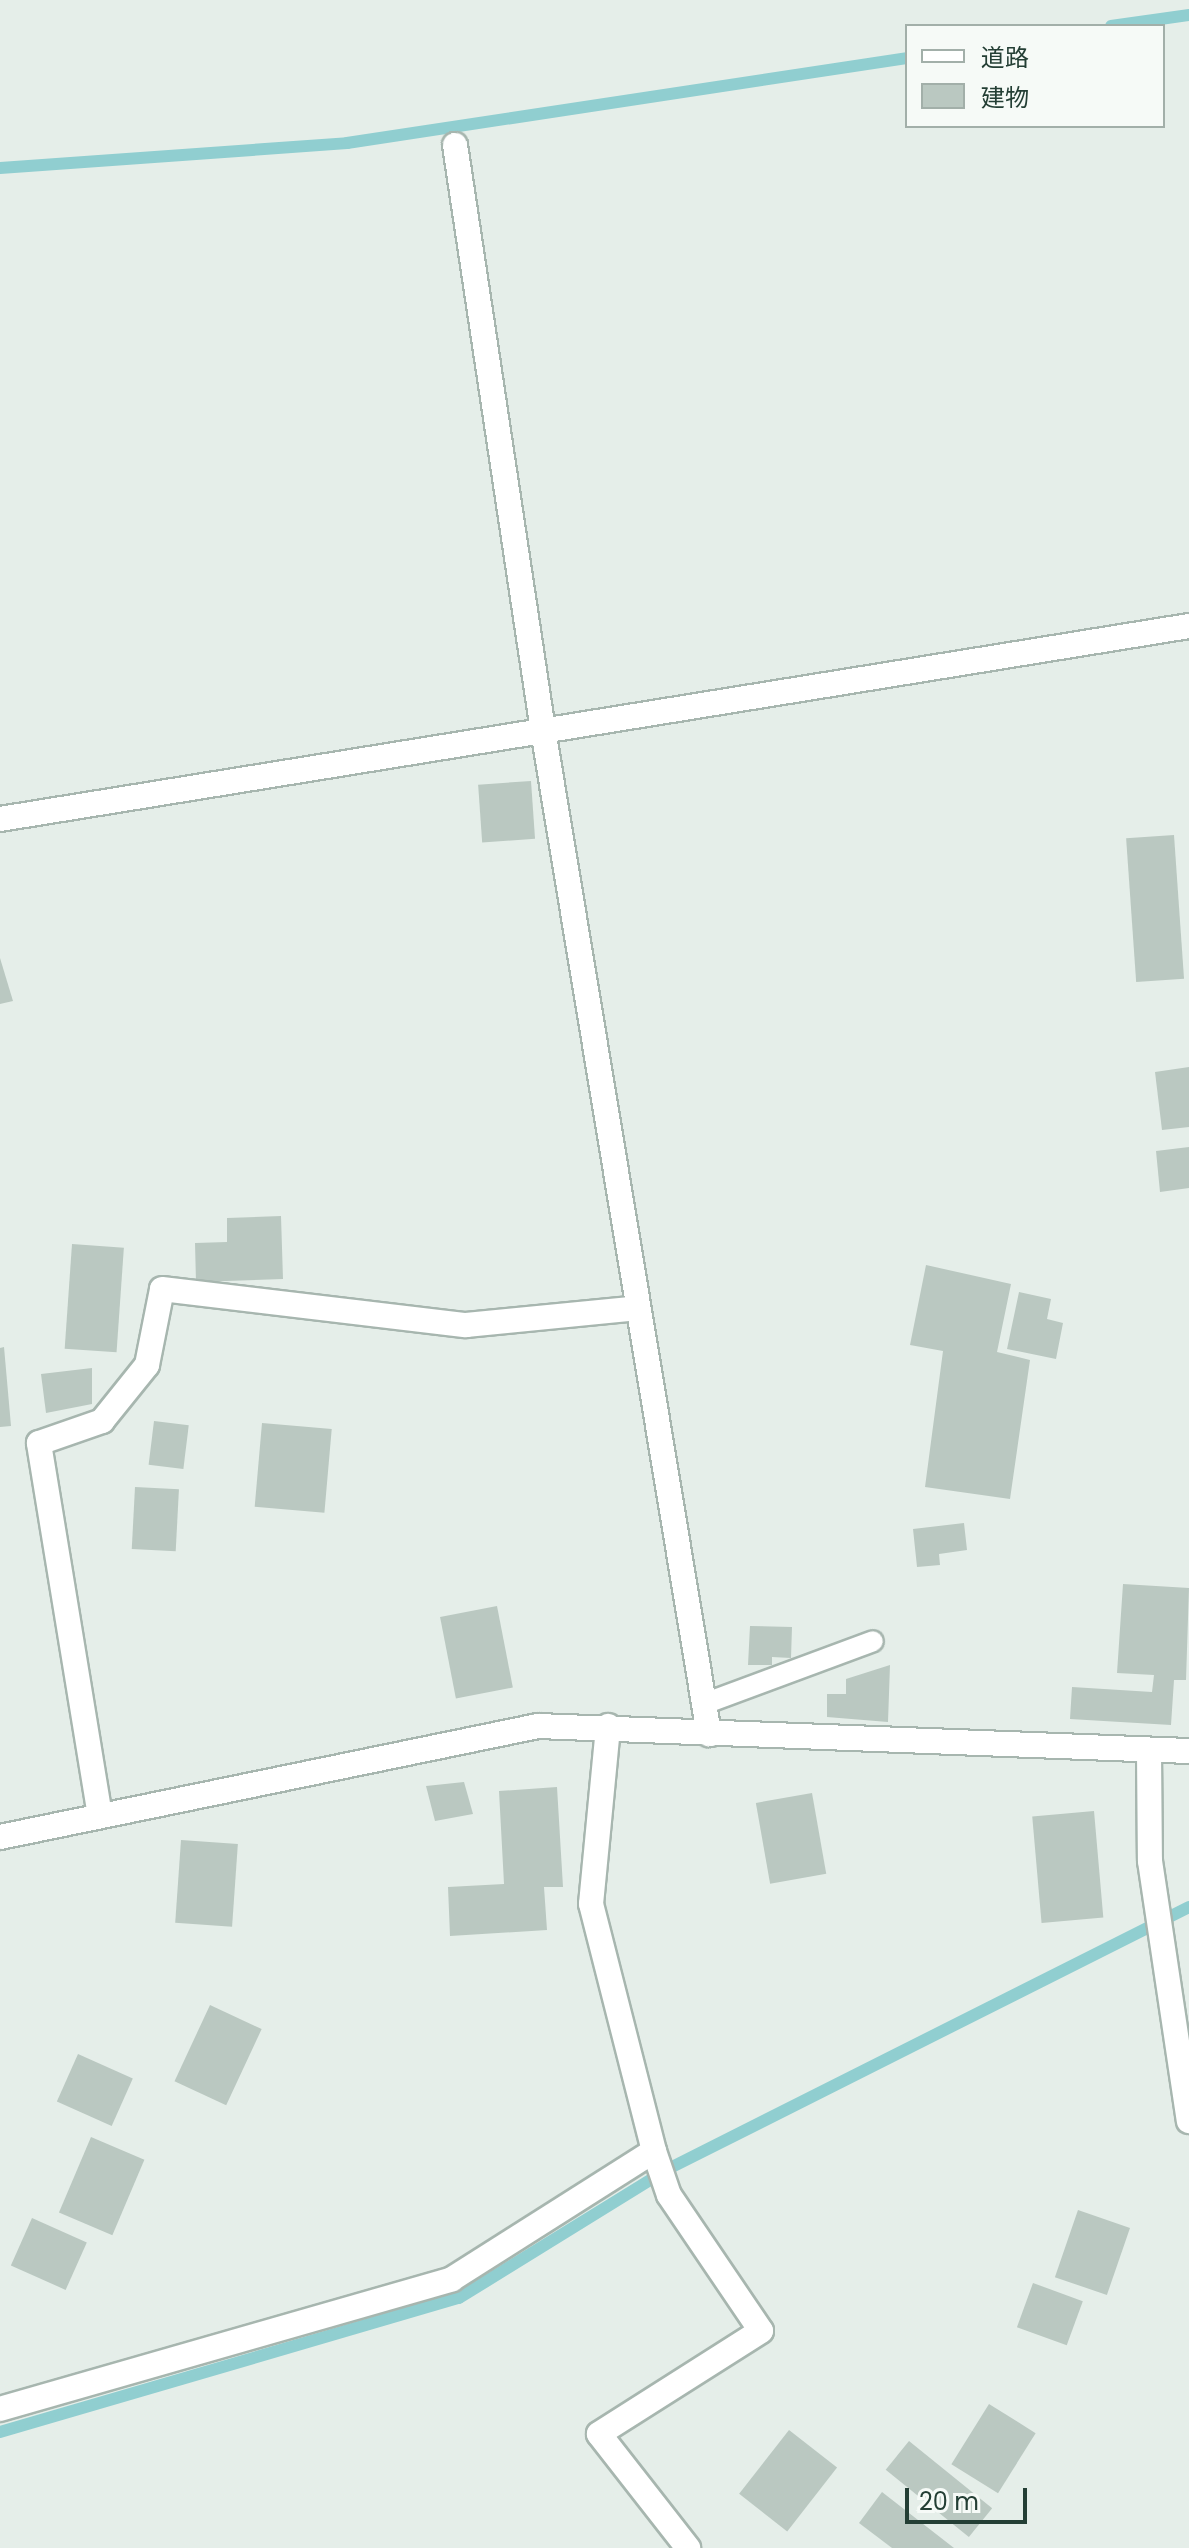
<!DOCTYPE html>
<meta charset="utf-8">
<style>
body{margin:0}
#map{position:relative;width:1189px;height:2548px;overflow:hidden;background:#e5eee9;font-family:Poppins,"Noto Sans JP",sans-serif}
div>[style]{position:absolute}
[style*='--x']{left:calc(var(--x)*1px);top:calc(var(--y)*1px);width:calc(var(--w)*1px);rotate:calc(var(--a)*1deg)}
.stream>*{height:12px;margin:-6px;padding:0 6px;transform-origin:6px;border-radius:6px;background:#90ced0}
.building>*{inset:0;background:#bac8c1;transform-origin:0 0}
.roads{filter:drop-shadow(2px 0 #a7b6af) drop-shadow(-2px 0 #a7b6af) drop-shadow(0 2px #a7b6af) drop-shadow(0 -2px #a7b6af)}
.service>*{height:20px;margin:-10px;padding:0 10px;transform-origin:10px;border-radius:10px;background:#fff}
.minor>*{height:24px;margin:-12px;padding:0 12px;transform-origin:12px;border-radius:12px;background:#fff}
.tertiary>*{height:24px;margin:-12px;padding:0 12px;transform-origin:12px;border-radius:12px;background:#fff}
span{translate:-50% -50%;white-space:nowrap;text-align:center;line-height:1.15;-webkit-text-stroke:6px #f6faf7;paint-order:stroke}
.legend{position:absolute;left:905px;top:24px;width:260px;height:104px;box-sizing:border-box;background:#f6faf7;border:2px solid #a2afa9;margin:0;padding:10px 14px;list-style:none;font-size:24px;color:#243f35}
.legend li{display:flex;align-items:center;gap:16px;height:40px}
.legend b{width:40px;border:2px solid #a2afa9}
.scale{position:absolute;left:905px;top:2488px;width:122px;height:36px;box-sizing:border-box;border:4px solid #243f35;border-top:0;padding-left:10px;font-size:24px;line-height:28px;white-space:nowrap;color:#243f35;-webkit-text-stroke:6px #f6faf7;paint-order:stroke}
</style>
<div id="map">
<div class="stream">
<i style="--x:1111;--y:26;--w:79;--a:-8"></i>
<i style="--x:0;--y:168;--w:348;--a:-4.1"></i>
<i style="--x:347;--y:143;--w:566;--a:-8.63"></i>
<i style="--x:0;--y:2432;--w:478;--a:-16.3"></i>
<i style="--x:459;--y:2298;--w:246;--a:-31.7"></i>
<i style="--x:668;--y:2169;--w:583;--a:-26.7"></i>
</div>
<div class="building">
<i style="left:531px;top:781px;width:58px;height:53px;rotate:86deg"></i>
<i style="left:1174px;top:835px;width:144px;height:48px;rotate:86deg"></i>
<i style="clip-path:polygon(0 958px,13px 1001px,0 1004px)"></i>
<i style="clip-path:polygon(1189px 1067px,1189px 1127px,1162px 1130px,1155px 1072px)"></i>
<i style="clip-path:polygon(1189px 1147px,1189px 1188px,1160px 1192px,1156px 1151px)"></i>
<i style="clip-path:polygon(281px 1216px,283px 1279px,196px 1282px,195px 1243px,227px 1242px,227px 1218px)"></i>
<i style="left:72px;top:1244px;width:52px;height:105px;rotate:4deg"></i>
<i style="clip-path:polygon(926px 1265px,1011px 1284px,997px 1352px,1030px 1360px,1010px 1499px,925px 1487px,943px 1351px,910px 1345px)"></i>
<i style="clip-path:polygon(1019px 1292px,1051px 1299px,1047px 1319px,1063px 1323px,1056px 1359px,1007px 1349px)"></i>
<i style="clip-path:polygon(4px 1347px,11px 1426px,0 1427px,0 1348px)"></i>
<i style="clip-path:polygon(92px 1368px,92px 1404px,46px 1413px,41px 1374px)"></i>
<i style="left:154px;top:1421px;width:35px;height:44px;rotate:7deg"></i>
<i style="left:262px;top:1423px;width:70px;height:84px;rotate:5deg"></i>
<i style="left:135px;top:1487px;width:44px;height:62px;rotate:3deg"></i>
<i style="clip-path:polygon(964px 1523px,967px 1550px,939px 1554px,940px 1565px,917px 1567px,913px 1529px)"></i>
<i style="clip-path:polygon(1123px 1584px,1189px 1588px,1186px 1680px,1174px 1680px,1171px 1725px,1070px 1719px,1072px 1687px,1152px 1692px,1154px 1675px,1117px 1673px)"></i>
<i style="left:497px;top:1606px;width:83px;height:58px;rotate:79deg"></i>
<i style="clip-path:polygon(750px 1626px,792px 1627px,791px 1658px,772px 1657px,772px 1665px,748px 1665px)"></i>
<i style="clip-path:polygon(890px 1665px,888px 1722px,827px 1717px,827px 1694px,846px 1694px,846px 1679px)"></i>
<i style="clip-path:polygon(464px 1782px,473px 1814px,435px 1821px,426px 1786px)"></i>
<i style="clip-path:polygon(557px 1787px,563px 1887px,544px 1887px,547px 1930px,450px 1936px,448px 1887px,504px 1884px,499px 1791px)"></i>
<i style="left:812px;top:1793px;width:82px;height:57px;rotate:80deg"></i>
<i style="left:1094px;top:1811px;width:107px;height:62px;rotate:85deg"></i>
<i style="left:181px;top:1840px;width:57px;height:83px;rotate:4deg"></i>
<i style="left:210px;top:2005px;width:57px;height:84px;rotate:25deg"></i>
<i style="left:78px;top:2054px;width:60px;height:52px;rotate:24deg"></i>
<i style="left:91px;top:2137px;width:58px;height:82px;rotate:23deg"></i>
<i style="left:1078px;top:2210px;width:55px;height:71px;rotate:19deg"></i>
<i style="left:32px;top:2218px;width:60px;height:52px;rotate:24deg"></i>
<i style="left:1033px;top:2283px;width:53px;height:47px;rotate:20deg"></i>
<i style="left:989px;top:2404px;width:55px;height:71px;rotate:32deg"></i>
<i style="left:789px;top:2430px;width:61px;height:81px;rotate:38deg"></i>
<i style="left:909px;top:2441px;width:107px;height:37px;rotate:39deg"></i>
<i style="clip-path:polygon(882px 2492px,954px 2548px,892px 2548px,859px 2523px)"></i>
</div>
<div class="roads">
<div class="service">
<i style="--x:704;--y:1704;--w:180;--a:-20.4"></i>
</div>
<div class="minor">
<i style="--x:455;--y:145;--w:592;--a:81.45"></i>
<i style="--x:543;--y:730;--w:1018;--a:80.61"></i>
<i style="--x:0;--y:819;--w:1205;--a:-9.22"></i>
<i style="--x:1149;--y:1753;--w:108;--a:89.5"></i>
<i style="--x:1150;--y:1861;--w:263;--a:81.5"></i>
<i style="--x:100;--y:1816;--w:378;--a:-99.3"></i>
<i style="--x:39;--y:1443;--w:67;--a:-19.2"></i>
<i style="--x:102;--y:1421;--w:72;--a:-51.2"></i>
<i style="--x:147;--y:1365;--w:77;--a:-78.8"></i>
<i style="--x:162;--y:1289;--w:306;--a:6.8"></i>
<i style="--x:466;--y:1325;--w:173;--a:-5.6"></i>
<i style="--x:654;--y:2151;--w:46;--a:71.2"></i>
<i style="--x:669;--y:2195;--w:164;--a:55.9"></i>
<i style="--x:761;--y:2331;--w:192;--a:147.6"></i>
<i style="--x:599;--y:2434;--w:145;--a:52"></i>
<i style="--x:0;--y:2409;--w:470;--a:-16"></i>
<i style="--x:452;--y:2279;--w:239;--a:-32.4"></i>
<i style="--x:654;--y:2151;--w:255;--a:-104.3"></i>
<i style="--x:591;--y:1904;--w:179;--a:-84.5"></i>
</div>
<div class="tertiary">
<i style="--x:0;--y:1837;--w:549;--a:-11.66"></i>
<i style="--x:538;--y:1726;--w:651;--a:2.2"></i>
</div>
</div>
<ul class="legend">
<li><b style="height:10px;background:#fff"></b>道路</li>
<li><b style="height:22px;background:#bac8c1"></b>建物</li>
</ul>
<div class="scale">20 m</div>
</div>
